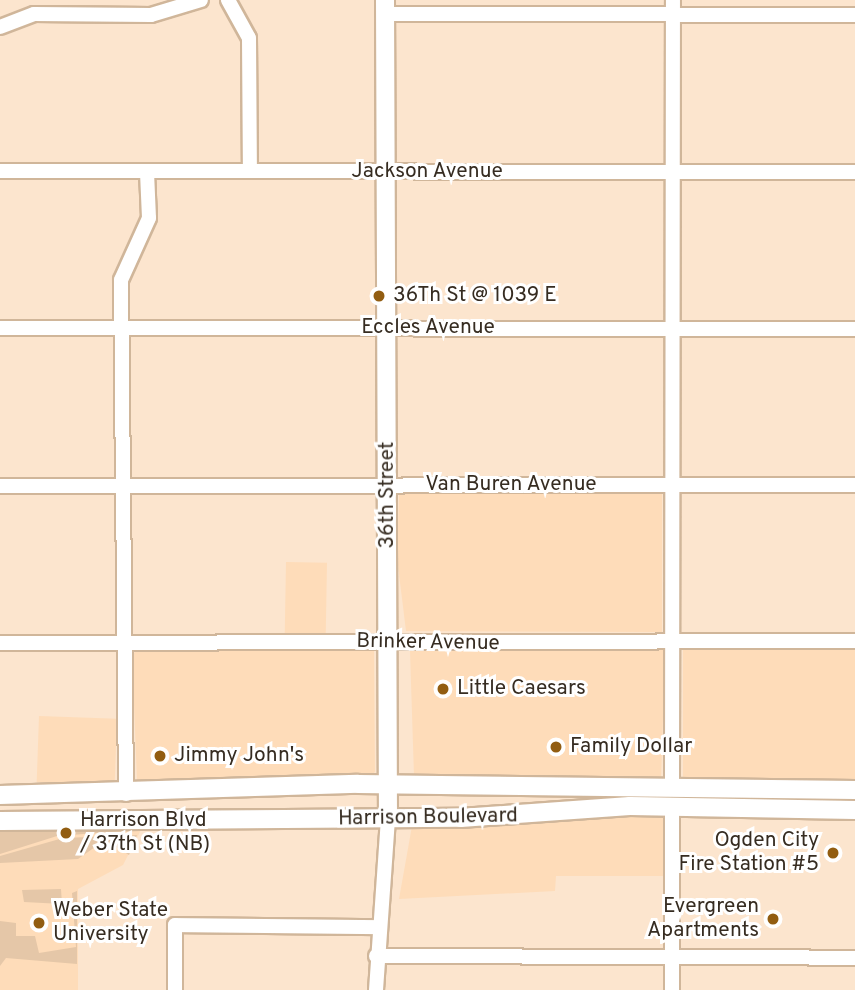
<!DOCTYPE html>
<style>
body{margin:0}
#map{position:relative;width:855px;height:990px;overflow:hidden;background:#fce5ce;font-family:Overpass,sans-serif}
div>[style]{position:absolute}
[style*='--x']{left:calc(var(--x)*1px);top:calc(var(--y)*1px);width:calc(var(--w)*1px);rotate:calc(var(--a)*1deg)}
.built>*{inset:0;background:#fedcb9;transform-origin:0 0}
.green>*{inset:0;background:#e5c7a8}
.roads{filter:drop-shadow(2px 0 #d0b69a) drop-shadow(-2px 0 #d0b69a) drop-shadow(0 2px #d0b69a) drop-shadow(0 -2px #d0b69a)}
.minor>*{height:14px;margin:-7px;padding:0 7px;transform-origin:7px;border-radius:7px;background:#fff}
.major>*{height:18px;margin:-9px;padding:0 9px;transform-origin:9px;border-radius:9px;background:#fff}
.dots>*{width:19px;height:19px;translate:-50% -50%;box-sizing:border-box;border:4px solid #fff;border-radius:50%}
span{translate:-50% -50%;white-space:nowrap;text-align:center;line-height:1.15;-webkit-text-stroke:6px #fff;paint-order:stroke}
.street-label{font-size:21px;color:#362c21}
.poi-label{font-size:21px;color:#362c21}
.left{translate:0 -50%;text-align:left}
.right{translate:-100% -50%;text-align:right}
</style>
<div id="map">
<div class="built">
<i style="clip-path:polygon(662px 494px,662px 632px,406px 631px,397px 558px,399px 494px)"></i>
<i style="left:286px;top:562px;width:41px;height:71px;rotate:1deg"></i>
<i style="clip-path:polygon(660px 647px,665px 652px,661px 781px,414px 776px,410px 651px)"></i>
<i style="left:855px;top:648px;width:134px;height:172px;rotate:90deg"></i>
<i style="clip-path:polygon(138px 649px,374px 650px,375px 772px,360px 782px,137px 780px,132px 655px)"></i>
<i style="left:39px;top:716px;width:78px;height:66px;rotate:2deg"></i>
<i style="clip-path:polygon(524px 816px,665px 817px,665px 876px,556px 876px,555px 891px,399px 899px,412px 826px)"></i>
<i style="clip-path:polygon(0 830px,141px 830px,123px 865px,78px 889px,78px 990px,0 990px)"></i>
</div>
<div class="green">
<i style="clip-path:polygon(0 829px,138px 830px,57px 836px,0 854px)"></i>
<i style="clip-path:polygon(137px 835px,129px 855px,105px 840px,78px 859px,0 863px,0 856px,63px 838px)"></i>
<i style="clip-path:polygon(61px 889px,62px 904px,24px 902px,22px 890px)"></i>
<i style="clip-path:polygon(77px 891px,77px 964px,6px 958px,0 966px,0 921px,16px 923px,16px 936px,35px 936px,39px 953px,76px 947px,72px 893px)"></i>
</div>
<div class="roads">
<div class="minor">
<i style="--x:228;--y:0;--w:43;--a:61.1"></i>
<i style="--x:249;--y:38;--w:133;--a:89.6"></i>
<i style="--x:386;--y:14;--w:469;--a:0.1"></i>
<i style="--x:0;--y:27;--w:36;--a:-21"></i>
<i style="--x:34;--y:14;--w:117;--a:0.5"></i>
<i style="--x:151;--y:15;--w:52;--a:-16.7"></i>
<i style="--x:0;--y:171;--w:855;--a:0.07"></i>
<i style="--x:0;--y:328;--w:855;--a:0.07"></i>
<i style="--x:0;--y:486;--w:855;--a:-0.07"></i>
<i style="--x:0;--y:643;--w:855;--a:-0.13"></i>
<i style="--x:672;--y:786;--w:786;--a:-89.93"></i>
<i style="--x:126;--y:794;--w:514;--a:-90.56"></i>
<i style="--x:121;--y:280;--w:68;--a:-65.7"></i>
<i style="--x:149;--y:218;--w:46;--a:-92.5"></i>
<i style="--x:672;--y:806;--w:184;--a:90"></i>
<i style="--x:376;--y:956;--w:479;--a:0.2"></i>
<i style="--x:175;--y:990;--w:65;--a:-90"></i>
<i style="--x:175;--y:925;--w:204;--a:0.6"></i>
<i style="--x:376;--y:990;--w:171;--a:-86"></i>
</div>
<div class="major">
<i style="--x:385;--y:0;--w:819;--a:89.79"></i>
<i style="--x:0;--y:795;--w:358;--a:-1.8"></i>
<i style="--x:358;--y:784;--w:497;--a:0.7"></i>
<i style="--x:0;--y:821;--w:461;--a:-0.4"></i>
<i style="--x:461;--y:818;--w:169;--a:-4.1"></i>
<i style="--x:630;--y:806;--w:225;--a:1"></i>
</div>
</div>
<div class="dots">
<i style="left:379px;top:296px;background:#925d11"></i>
<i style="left:443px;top:689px;background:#925d11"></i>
<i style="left:556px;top:747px;background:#925d11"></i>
<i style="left:160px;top:756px;background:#925d11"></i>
<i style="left:66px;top:833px;background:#925d11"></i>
<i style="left:833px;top:853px;background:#925d11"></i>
<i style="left:773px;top:919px;background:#925d11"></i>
<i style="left:39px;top:923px;background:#925d11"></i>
</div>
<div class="street-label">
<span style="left:427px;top:172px">Jackson Avenue</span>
<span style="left:428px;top:328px">Eccles Avenue</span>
<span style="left:511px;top:485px">Van Buren Avenue</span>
<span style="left:388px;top:495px;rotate:-90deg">36th Street</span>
<span style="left:428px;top:643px;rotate:1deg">Brinker Avenue</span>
<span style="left:428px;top:818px;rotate:-1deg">Harrison Boulevard</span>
</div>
<div class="poi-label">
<span class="left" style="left:393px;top:296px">36Th St @ 1039 E</span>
<span class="left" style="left:457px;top:689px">Little Caesars</span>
<span class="left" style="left:570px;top:747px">Family Dollar</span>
<span class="left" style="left:174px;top:756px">Jimmy John's</span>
<span class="left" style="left:80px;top:833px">Harrison Blvd<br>/ 37th St (NB)</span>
<span class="right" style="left:819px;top:853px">Ogden City<br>Fire Station #5</span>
<span class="right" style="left:759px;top:919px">Evergreen<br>Apartments</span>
<span class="left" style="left:53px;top:923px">Weber State<br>University</span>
</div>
</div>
